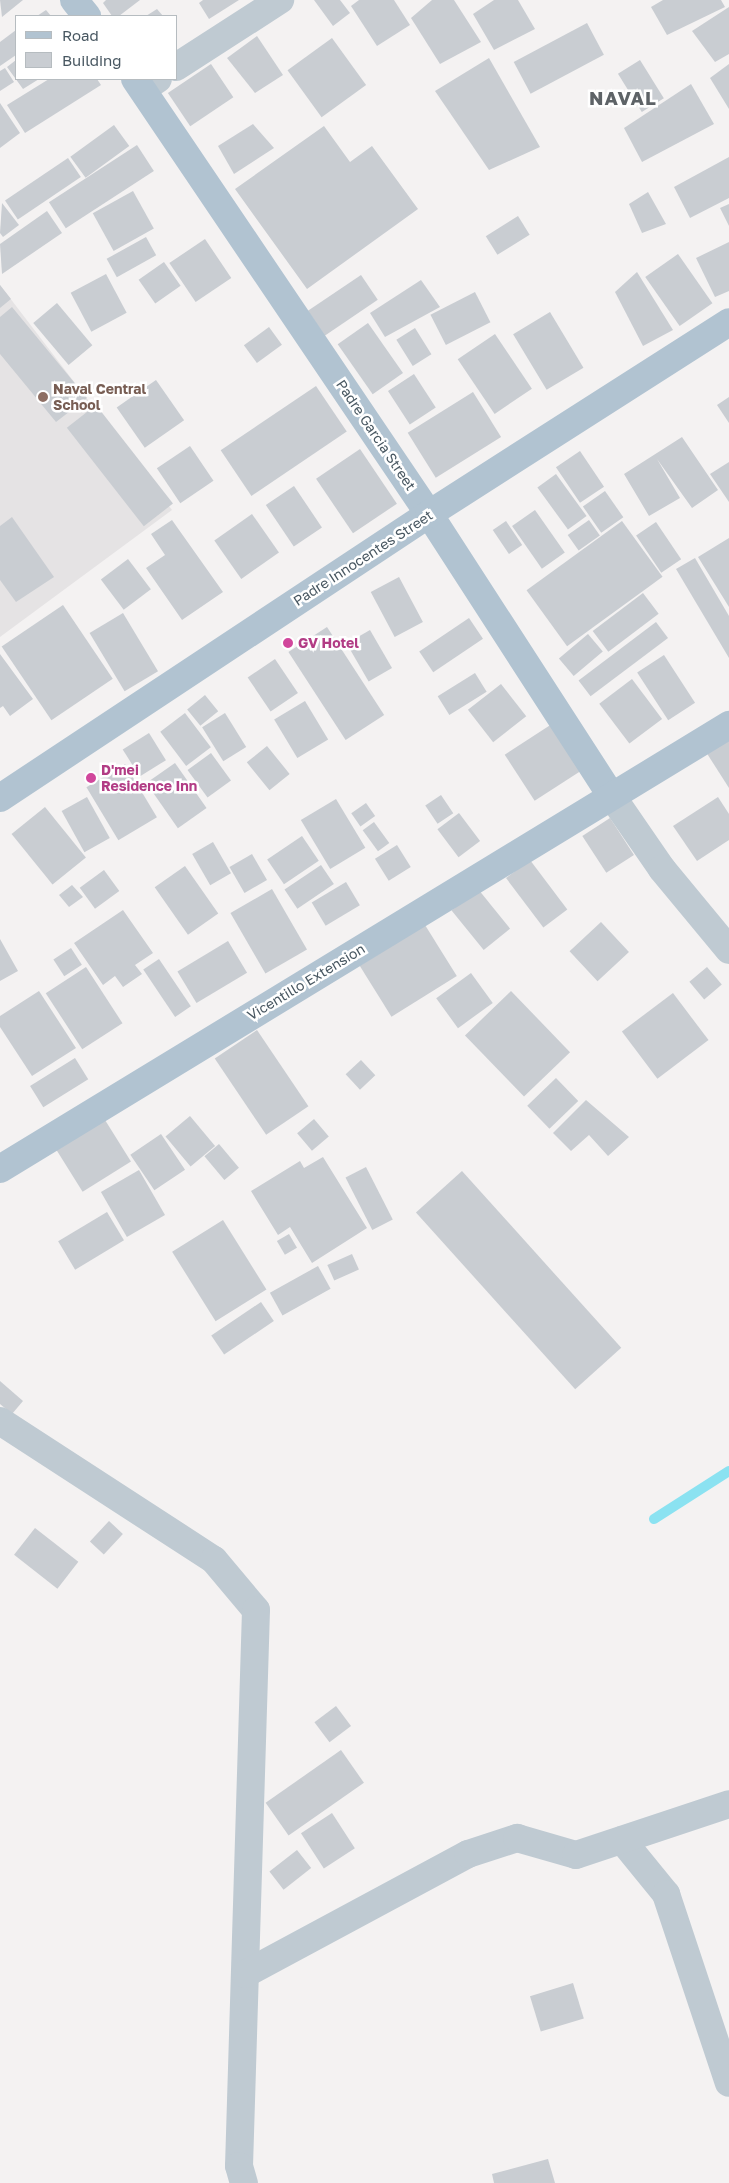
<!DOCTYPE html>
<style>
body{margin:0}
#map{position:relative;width:729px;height:2183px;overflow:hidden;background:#f4f2f2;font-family:"Golos Text",sans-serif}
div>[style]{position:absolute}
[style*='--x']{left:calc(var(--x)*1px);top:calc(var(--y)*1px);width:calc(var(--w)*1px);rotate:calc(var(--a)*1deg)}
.education>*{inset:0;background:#e5e3e4}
.stream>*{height:10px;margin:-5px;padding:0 5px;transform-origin:5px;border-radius:5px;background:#8be2f1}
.building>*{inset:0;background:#c9cdd2;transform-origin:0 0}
.minor>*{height:28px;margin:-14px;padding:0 14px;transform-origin:14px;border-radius:14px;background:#bfcad2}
.primary>*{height:28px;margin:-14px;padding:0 14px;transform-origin:14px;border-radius:14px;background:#b1c3d1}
.dots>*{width:14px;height:14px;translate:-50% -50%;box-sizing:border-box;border:2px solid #fff;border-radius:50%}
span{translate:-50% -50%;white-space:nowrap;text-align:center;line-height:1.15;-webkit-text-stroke:5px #fff;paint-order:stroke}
.education-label{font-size:14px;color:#785e54;font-weight:700}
.left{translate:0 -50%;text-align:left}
.street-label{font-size:14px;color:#485761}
.hotel-label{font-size:14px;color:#b23c85;font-weight:700}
.district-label{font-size:19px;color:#5e6367;font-weight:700;letter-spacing:1px}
.legend{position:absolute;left:15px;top:15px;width:162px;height:65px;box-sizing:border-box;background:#fff;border:1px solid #b6bcc0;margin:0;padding:6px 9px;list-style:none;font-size:15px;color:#485761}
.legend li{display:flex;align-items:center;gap:10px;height:25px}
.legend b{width:25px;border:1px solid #b6bcc0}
</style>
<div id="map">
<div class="education">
<i style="clip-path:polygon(0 285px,172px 510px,0 637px)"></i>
</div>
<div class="stream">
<i style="--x:654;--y:1519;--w:89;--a:-32.6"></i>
</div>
<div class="building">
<i style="clip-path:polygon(0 0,23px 0,2px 17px)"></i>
<i style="clip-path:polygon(106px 0,140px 0,119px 16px,112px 16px,103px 3px)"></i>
<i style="clip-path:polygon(203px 0,239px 0,209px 19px,199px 3px)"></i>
<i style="clip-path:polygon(314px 0,340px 0,350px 13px,333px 26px)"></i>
<i style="clip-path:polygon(359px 0,394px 0,410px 25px,377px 46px,351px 6px)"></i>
<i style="clip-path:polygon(432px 0,454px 0,481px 42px,440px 64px,411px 18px)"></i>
<i style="clip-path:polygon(494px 0,518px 0,535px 29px,494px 50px,473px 14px)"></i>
<i style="clip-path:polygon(663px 0,721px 0,725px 7px,667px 35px,651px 7px)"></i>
<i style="clip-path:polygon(729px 7px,729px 54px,715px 62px,692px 31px)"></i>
<i style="clip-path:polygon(157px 9px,163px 16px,146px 16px)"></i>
<i style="clip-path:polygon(46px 10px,51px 16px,37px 16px)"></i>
<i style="left:587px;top:23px;width:36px;height:83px;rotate:62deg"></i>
<i style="clip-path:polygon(16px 30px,16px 55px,0 66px,0 42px)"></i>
<i style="clip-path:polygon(257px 36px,283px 75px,255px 93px,227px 58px)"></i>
<i style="left:332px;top:38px;width:58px;height:55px;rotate:54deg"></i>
<i style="clip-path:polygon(489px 58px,540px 147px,489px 170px,435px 91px)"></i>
<i style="clip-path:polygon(16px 60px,16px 79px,39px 79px,23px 89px,7px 67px)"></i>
<i style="left:640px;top:60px;width:45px;height:26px;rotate:58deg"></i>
<i style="left:211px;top:64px;width:40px;height:52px;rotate:56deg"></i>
<i style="clip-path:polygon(729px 64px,729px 109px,710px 78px)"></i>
<i style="clip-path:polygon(5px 68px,14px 82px,0 91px,0 71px)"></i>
<i style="clip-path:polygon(49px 79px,97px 79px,101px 85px,25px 133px,7px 105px)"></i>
<i style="clip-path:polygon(691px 84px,714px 124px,642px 162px,624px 128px)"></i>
<i style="clip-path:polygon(0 103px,20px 133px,0 148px)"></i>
<i style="clip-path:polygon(253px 124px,274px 148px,234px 174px,218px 146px)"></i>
<i style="left:114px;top:125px;width:26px;height:54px;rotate:54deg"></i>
<i style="clip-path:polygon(324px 126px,350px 162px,372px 146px,418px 209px,307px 289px,235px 189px)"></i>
<i style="left:137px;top:145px;width:31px;height:105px;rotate:57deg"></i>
<i style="clip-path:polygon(729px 157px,729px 198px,690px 218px,674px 187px)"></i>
<i style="left:68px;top:158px;width:23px;height:76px;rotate:56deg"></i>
<i style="left:133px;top:191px;width:43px;height:46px;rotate:61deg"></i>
<i style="clip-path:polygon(648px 192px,666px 224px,642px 233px,629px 204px)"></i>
<i style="clip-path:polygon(2px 203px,19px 225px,3px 237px,0 233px)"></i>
<i style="clip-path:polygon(729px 204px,729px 226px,720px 208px)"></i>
<i style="clip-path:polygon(47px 211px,62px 233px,2px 274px,0 244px)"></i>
<i style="left:518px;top:216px;width:22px;height:38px;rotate:58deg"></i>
<i style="left:146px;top:237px;width:21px;height:45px;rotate:61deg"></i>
<i style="left:205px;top:239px;width:47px;height:43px;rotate:56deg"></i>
<i style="clip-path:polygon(729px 242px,729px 291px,715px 297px,696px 258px)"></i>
<i style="left:678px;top:254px;width:60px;height:40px;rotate:55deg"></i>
<i style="left:164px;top:262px;width:29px;height:31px;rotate:55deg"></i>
<i style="clip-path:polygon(637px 272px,673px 330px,643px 346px,615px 292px)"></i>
<i style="left:106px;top:274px;width:44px;height:40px;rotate:62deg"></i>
<i style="left:361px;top:275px;width:30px;height:64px;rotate:56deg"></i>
<i style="clip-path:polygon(421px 280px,440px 307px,385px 337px,370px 313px)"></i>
<i style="clip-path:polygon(0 285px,11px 299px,0 308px)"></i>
<i style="left:475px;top:292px;width:34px;height:50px;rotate:63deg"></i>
<i style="left:57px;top:303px;width:55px;height:31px;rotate:50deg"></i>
<i style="clip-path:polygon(12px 307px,87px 398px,56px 422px,0 354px,0 317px)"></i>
<i style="left:550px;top:312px;width:65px;height:43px;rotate:59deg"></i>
<i style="left:368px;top:323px;width:61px;height:37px;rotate:55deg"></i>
<i style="left:269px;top:327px;width:22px;height:31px;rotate:54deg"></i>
<i style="left:415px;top:328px;width:31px;height:22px;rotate:58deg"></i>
<i style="left:495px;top:334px;width:66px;height:45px;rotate:56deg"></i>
<i style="left:414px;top:374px;width:40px;height:31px;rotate:57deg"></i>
<i style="left:156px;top:380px;width:49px;height:48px;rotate:55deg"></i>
<i style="left:316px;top:386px;width:55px;height:115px;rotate:56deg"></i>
<i style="left:473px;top:392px;width:53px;height:77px;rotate:58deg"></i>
<i style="clip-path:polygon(729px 397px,729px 423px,717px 405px)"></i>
<i style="left:96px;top:405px;width:125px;height:37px;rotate:52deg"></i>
<i style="clip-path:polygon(682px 437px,718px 490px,692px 508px,657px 459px,680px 498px,649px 516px,624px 474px)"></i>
<i style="left:190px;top:446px;width:42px;height:40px;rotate:56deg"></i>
<i style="left:360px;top:449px;width:66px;height:53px;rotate:56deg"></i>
<i style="left:580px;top:451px;width:43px;height:29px;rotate:56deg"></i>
<i style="clip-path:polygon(729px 462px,729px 502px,710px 474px)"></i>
<i style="left:556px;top:474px;width:52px;height:23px;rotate:54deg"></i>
<i style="left:294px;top:486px;width:50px;height:34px;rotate:56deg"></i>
<i style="left:605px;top:491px;width:32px;height:27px;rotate:55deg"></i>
<i style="left:535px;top:510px;width:52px;height:28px;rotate:55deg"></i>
<i style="left:252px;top:514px;width:47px;height:46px;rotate:55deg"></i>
<i style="clip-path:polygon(12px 517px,54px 577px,16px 602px,0 580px,0 526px)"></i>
<i style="clip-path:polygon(172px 520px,223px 592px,182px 620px,146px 568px,165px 555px,151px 534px)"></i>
<i style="left:589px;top:520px;width:19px;height:26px;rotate:55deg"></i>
<i style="left:506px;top:521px;width:29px;height:16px;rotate:56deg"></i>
<i style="left:622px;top:521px;width:69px;height:118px;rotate:54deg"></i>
<i style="left:656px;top:522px;width:45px;height:24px;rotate:56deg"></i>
<i style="clip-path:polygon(729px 538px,729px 607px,698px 557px)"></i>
<i style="clip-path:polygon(695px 558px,729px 616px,729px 658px,676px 569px)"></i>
<i style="left:128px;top:559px;width:38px;height:34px;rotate:53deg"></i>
<i style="left:399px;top:577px;width:51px;height:32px;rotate:62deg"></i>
<i style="left:643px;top:593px;width:26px;height:63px;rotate:53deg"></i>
<i style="left:63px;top:605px;width:89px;height:74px;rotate:56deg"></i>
<i style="left:123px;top:613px;width:68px;height:39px;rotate:59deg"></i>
<i style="left:469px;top:618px;width:25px;height:60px;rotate:56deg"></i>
<i style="left:656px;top:622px;width:20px;height:97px;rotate:53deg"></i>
<i style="left:327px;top:627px;width:105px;height:46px;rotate:57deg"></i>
<i style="left:370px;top:630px;width:44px;height:27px;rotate:60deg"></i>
<i style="left:588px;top:634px;width:23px;height:38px;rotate:50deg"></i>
<i style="clip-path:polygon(0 654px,33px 699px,10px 716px,3px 706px,0 708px)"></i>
<i style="left:664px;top:655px;width:57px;height:32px;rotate:57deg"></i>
<i style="left:275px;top:659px;width:41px;height:33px;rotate:56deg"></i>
<i style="left:475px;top:673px;width:22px;height:44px;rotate:58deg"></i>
<i style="left:632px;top:679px;width:50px;height:41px;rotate:53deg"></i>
<i style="left:501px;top:684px;width:41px;height:42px;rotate:52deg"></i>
<i style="left:205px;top:695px;width:21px;height:23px;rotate:51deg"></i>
<i style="left:305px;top:701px;width:45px;height:36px;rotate:59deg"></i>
<i style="left:185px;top:713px;width:43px;height:31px;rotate:53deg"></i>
<i style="left:225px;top:713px;width:40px;height:27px;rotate:58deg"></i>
<i style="left:555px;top:722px;width:55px;height:60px;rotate:57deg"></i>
<i style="left:149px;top:733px;width:32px;height:31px;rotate:58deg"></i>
<i style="clip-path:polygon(729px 737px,729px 788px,706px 752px)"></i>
<i style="left:267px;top:746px;width:36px;height:26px;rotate:51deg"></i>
<i style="left:211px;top:753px;width:34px;height:29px;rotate:54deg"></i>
<i style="left:175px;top:763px;width:55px;height:35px;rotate:55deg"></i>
<i style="left:125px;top:764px;width:62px;height:45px;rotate:59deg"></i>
<i style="left:441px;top:795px;width:22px;height:19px;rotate:56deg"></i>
<i style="left:87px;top:797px;width:47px;height:29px;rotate:61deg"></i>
<i style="clip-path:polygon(718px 797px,729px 814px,729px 840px,697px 861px,673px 826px)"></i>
<i style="left:336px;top:799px;width:57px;height:41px;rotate:59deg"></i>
<i style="left:366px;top:803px;width:16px;height:18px;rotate:55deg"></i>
<i style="left:45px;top:807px;width:65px;height:43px;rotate:51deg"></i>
<i style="left:459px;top:813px;width:35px;height:27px;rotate:53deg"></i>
<i style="left:610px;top:818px;width:44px;height:33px;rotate:57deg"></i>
<i style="left:374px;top:822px;width:26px;height:14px;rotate:54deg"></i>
<i style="left:302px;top:836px;width:30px;height:42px;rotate:56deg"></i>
<i style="left:213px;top:842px;width:36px;height:24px;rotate:60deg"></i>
<i style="left:397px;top:845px;width:26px;height:26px;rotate:58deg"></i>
<i style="left:252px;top:854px;width:30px;height:26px;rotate:60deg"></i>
<i style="left:530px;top:860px;width:62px;height:30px;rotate:53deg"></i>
<i style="left:321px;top:865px;width:23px;height:44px;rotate:56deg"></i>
<i style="left:185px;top:866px;width:58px;height:37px;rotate:55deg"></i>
<i style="left:104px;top:870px;width:26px;height:30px;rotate:54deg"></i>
<i style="left:346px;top:882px;width:27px;height:40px;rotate:59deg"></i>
<i style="clip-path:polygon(72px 885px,83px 897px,69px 907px,59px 895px)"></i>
<i style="left:272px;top:889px;width:70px;height:48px;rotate:60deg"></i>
<i style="left:478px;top:889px;width:51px;height:34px;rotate:51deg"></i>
<i style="clip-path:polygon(123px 910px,153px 953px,135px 965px,142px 974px,123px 987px,115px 976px,103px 985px,74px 943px)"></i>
<i style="left:601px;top:922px;width:41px;height:43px;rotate:47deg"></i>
<i style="left:425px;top:925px;width:60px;height:77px;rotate:58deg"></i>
<i style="clip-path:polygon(0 939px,18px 971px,0 981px)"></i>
<i style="left:228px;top:941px;width:37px;height:59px;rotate:59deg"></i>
<i style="left:71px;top:948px;width:20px;height:21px;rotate:57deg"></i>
<i style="left:159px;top:959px;width:57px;height:19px;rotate:56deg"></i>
<i style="left:86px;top:967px;width:67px;height:48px;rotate:57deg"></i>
<i style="left:707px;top:967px;width:23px;height:23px;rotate:50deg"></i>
<i style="left:471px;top:973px;width:37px;height:43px;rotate:54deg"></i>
<i style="clip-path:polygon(39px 991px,76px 1048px,32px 1076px,0 1027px,0 1016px)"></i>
<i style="left:511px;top:991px;width:85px;height:64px;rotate:46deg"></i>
<i style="left:673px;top:993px;width:59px;height:64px;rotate:53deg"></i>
<i style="left:257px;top:1030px;width:92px;height:51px;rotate:56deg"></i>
<i style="left:75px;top:1058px;width:25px;height:53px;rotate:58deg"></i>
<i style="left:361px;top:1060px;width:21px;height:21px;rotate:47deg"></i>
<i style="left:556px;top:1078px;width:32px;height:40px;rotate:46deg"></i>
<i style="clip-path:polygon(586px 1100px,629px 1137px,608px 1156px,589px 1135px,571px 1151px,553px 1133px)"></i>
<i style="left:190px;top:1116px;width:39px;height:32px;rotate:50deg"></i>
<i style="left:314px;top:1119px;width:23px;height:22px;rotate:50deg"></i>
<i style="left:105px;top:1120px;width:49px;height:57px;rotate:58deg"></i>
<i style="left:161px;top:1134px;width:43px;height:37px;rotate:56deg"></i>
<i style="left:219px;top:1144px;width:31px;height:19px;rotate:50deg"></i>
<i style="clip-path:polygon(323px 1157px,367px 1228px,312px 1263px,290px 1227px,278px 1235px,251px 1191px,300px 1161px,304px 1168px)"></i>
<i style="left:366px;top:1167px;width:59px;height:23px;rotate:63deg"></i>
<i style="left:139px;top:1170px;width:52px;height:44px;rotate:60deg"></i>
<i style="left:462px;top:1171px;width:238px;height:62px;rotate:48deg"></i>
<i style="left:107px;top:1212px;width:33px;height:57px;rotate:59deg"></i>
<i style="left:223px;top:1220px;width:82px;height:60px;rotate:58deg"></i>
<i style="left:289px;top:1234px;width:16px;height:14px;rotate:60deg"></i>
<i style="left:352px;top:1254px;width:17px;height:27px;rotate:66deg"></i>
<i style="left:318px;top:1266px;width:26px;height:55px;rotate:61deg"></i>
<i style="left:261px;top:1302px;width:23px;height:60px;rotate:56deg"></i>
<i style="clip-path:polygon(0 1381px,23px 1401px,12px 1414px,0 1404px)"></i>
<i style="left:109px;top:1521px;width:19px;height:28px;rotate:43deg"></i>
<i style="left:35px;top:1528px;width:55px;height:34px;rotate:38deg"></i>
<i style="left:336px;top:1706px;width:25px;height:27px;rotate:53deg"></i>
<i style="left:341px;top:1750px;width:40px;height:92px;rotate:55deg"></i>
<i style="left:332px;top:1813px;width:42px;height:37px;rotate:57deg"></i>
<i style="left:297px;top:1850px;width:23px;height:35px;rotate:52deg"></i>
<i style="left:573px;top:1983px;width:37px;height:45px;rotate:73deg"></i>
<i style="clip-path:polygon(548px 2159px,555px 2183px,494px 2183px,492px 2174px)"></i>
</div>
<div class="minor">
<i style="--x:176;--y:67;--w:124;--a:-32.8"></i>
<i style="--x:143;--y:89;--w:18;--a:-34"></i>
<i style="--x:611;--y:795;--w:90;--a:55.4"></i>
<i style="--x:662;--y:869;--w:105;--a:50.4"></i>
<i style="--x:0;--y:1421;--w:255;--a:33"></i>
<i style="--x:214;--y:1560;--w:65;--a:50"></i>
<i style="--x:256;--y:1610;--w:556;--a:91.75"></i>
<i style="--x:239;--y:2166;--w:18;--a:74"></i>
<i style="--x:622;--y:1840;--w:70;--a:50.8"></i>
<i style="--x:666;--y:1894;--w:199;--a:71.6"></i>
<i style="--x:245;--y:1974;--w:253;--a:-28.3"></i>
<i style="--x:468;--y:1854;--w:52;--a:-18.1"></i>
<i style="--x:517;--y:1838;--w:61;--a:16.1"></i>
<i style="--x:576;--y:1855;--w:161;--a:-18.4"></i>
</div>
<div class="primary">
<i style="--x:74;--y:0;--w:21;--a:51"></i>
<i style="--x:135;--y:79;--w:525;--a:55.95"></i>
<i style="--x:429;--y:514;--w:335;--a:57.1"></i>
<i style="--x:0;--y:798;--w:514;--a:-33.5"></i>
<i style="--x:429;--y:514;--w:356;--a:-32.6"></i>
<i style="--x:0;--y:1169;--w:854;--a:-31.34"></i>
</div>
<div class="dots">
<i style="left:43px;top:397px;background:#8d6e63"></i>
<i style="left:288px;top:643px;background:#d1479c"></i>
<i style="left:91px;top:778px;background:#d1479c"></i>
</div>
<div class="education-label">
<span class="left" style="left:53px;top:397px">Naval Central<br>School</span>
</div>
<div class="street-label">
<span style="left:376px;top:435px;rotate:56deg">Padre Garcia Street</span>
<span style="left:363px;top:558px;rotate:-33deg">Padre Innocentes Street</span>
<span style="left:306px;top:982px;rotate:-31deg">Vicentillo Extension</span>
</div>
<div class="hotel-label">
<span class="left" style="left:298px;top:643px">GV Hotel</span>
<span class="left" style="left:101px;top:778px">D'mei<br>Residence Inn</span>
</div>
<div class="district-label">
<span style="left:623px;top:98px">NAVAL</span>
</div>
<ul class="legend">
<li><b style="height:6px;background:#b1c3d1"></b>Road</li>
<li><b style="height:14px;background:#c9cdd2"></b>Building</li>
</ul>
</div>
